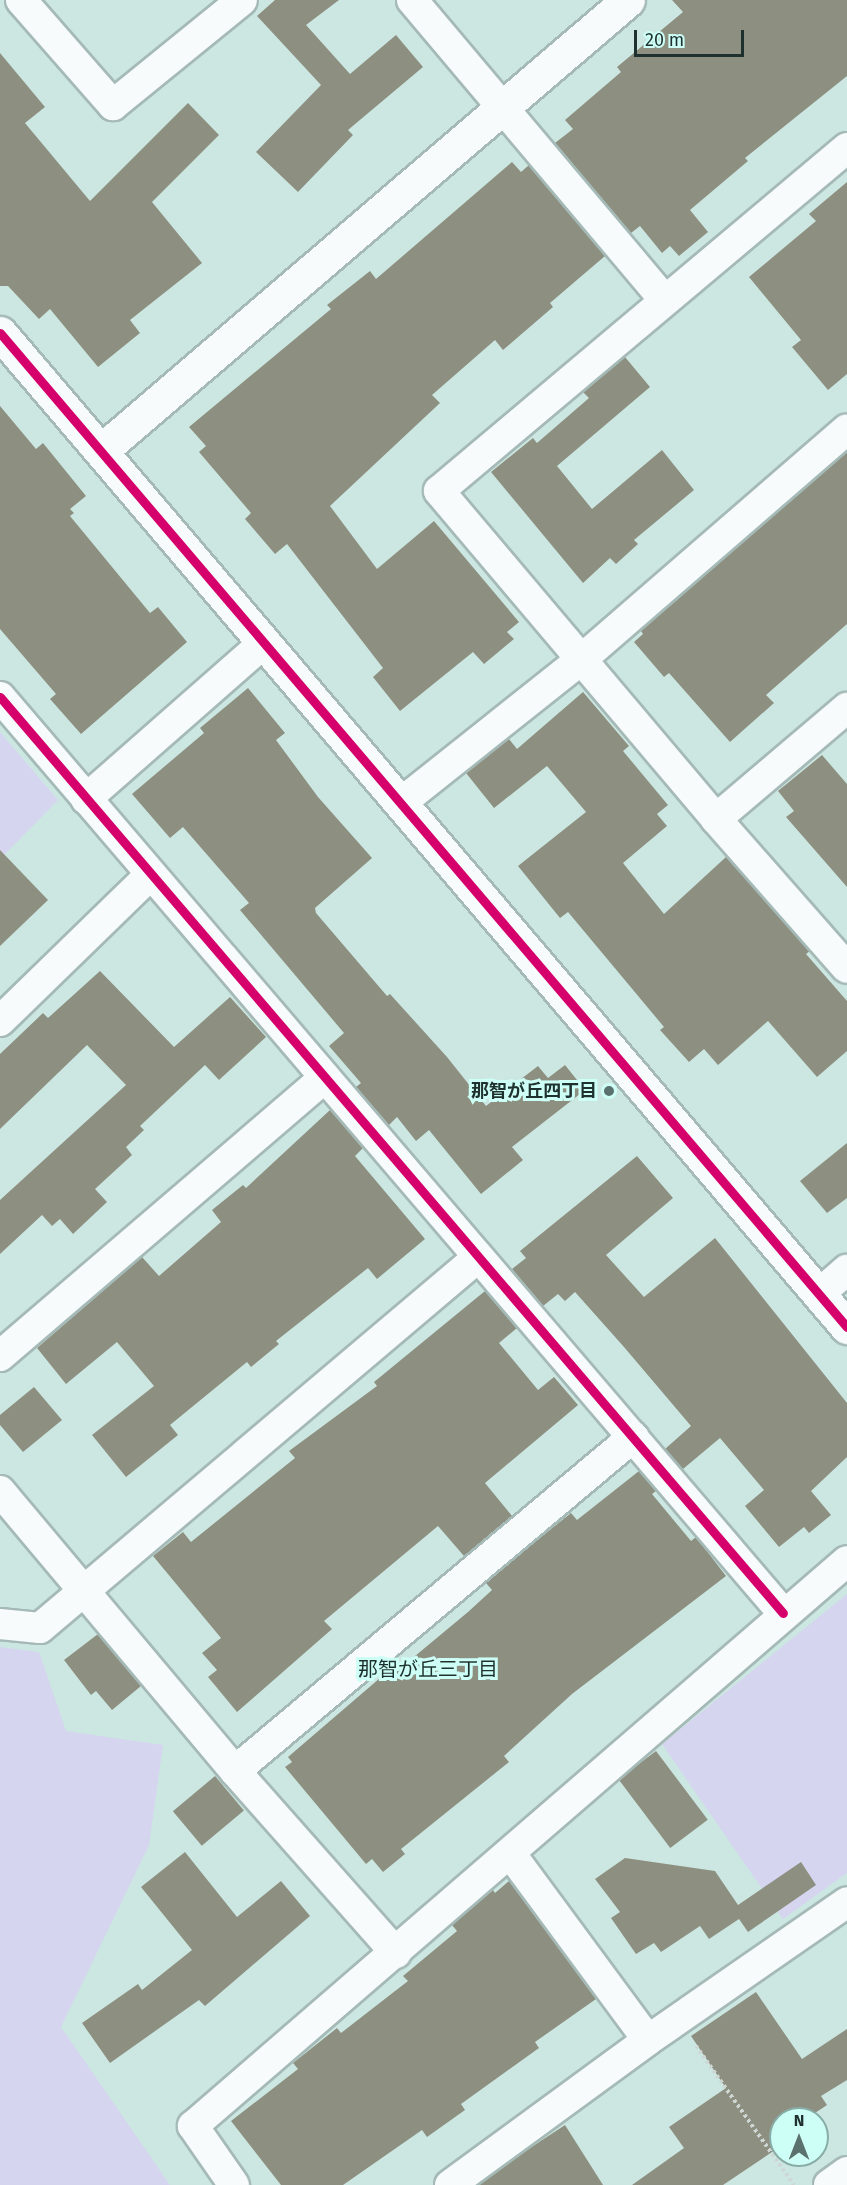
<!DOCTYPE html>
<meta charset="utf-8">
<style>
body{margin:0}
#map{position:relative;width:847px;height:2185px;overflow:hidden;background:#cce7e2;font-family:"Fira Sans","Noto Sans JP",sans-serif}
div>[style]{position:absolute}
[style*='--x']{left:calc(var(--x)*1px);top:calc(var(--y)*1px);width:calc(var(--w)*1px);rotate:calc(var(--a)*1deg)}
.green>*{inset:0;background:#d5d5ef}
.building>*{inset:0;background:#8d9081;transform-origin:0 0}
.path>*{height:4px;margin-top:-2px;transform-origin:0;background:repeating-linear-gradient(90deg,#cfd7d5 0 3px,transparent 0 6px)}
.roads{filter:drop-shadow(2px 0 #a5bab7) drop-shadow(-2px 0 #a5bab7) drop-shadow(0 2px #a5bab7) drop-shadow(0 -2px #a5bab7)}
.street>*{height:30px;margin:-15px;padding:0 15px;transform-origin:15px;border-radius:15px;background:#f7fbfb}
.secondary>*{height:33px;margin:-16.5px;padding:0 16.5px;transform-origin:16.5px;border-radius:16.5px;background:#f7fbfb}
.cycleway>*{height:9px;margin:-4.5px;padding:0 4.5px;transform-origin:4.5px;border-radius:4.5px;background:#d6006c}
.dots>*{width:16px;height:16px;translate:-50% -50%;box-sizing:border-box;border:3px solid #cefff7;border-radius:50%}
span{translate:-50% -50%;white-space:nowrap;text-align:center;line-height:1.15;-webkit-text-stroke:6px #cefff7;paint-order:stroke}
.poi-label{font-size:18px;color:#1e312e;font-weight:700}
.right{translate:-100% -50%;text-align:right}
.neighbourhood-label{font-size:20px;color:#1e312e}
.north{position:absolute;left:769px;top:2107px;width:60px;height:60px;box-sizing:border-box;background:#cefff7;border:2px solid #88ada7;border-radius:50%;rotate:0deg;font-size:16px;font-weight:700;line-height:24px;text-align:center;color:#1e312e}
.north::after{content:'';display:block;margin:auto;width:21px;height:27px;background:#5b716d;clip-path:polygon(50% 0,100% 100%,50% 72%,0 100%)}
.scale{position:absolute;left:634px;top:30px;width:110px;height:27px;box-sizing:border-box;border:3px solid #1e312e;border-top:0;padding-left:8px;font-size:18px;line-height:21px;white-space:nowrap;color:#1e312e;-webkit-text-stroke:4px #cefff7;paint-order:stroke}
</style>
<div id="map">
<div class="green">
<i style="clip-path:polygon(0 732px,58px 800px,0 859px)"></i>
<i style="clip-path:polygon(847px 1594px,847px 1873px,783px 1919px,662px 1744px)"></i>
<i style="clip-path:polygon(0 1647px,39px 1652px,66px 1731px,163px 1745px,149px 1845px,61px 2027px,170px 2185px,0 2185px)"></i>
</div>
<div class="building">
<i style="clip-path:polygon(275px 0,339px 0,306px 25px,350px 74px,396px 35px,423px 67px,348px 130px,353px 135px,298px 192px,256px 152px,321px 85px,257px 16px)"></i>
<i style="clip-path:polygon(672px 0,847px 0,847px 76px,745px 158px,748px 161px,690px 210px,708px 232px,679px 256px,670px 246px,662px 253px,640px 226px,631px 233px,555px 143px,573px 129px,565px 120px,621px 72px,617px 67px,683px 12px)"></i>
<i style="clip-path:polygon(0 53px,45px 107px,25px 123px,90px 201px,188px 103px,219px 135px,152px 202px,202px 263px,130px 320px,140px 333px,98px 367px,50px 309px,39px 319px,8px 286px,0 286px)"></i>
<i style="clip-path:polygon(512px 162px,521px 172px,529px 165px,605px 256px,550px 303px,553px 307px,503px 350px,495px 340px,432px 395px,440px 403px,330px 506px,377px 569px,434px 521px,519px 622px,507px 632px,514px 639px,484px 664px,473px 652px,400px 711px,373px 677px,383px 668px,287px 544px,275px 554px,245px 519px,251px 513px,199px 452px,206px 446px,189px 427px,331px 309px,327px 305px,370px 271px,376px 279px)"></i>
<i style="clip-path:polygon(847px 182px,847px 374px,828px 390px,792px 347px,801px 340px,749px 277px,816px 221px,809px 214px)"></i>
<i style="clip-path:polygon(625px 357px,650px 387px,557px 466px,592px 509px,662px 450px,694px 490px,634px 540px,638px 544px,616px 564px,610px 558px,583px 583px,491px 472px,533px 438px,537px 443px,589px 398px,583px 392px)"></i>
<i style="clip-path:polygon(0 406px,36px 449px,43px 443px,86px 496px,70px 509px,74px 513px,70px 516px,150px 613px,158px 607px,187px 642px,81px 734px,50px 699px,56px 694px,0 629px)"></i>
<i style="clip-path:polygon(847px 452px,847px 624px,766px 695px,774px 703px,730px 742px,669px 673px,664px 677px,634px 642px,643px 634px,641px 631px)"></i>
<i style="clip-path:polygon(248px 688px,285px 733px,276px 740px,318px 797px,372px 858px,315px 908px,316px 913px,387px 996px,390px 994px,447px 1057px,486px 1106px,538px 1066px,548px 1078px,565px 1065px,585px 1090px,512px 1147px,523px 1160px,481px 1194px,429px 1130px,416px 1141px,397px 1117px,389px 1125px,356px 1087px,361px 1083px,329px 1046px,344px 1033px,240px 910px,249px 903px,183px 827px,170px 838px,132px 794px,204px 733px,200px 728px)"></i>
<i style="clip-path:polygon(583px 692px,629px 746px,623px 751px,668px 805px,657px 814px,667px 826px,623px 863px,664px 914px,726px 857px,810px 951px,806px 954px,847px 1001px,847px 1051px,817px 1077px,768px 1021px,718px 1065px,704px 1049px,689px 1062px,660px 1030px,664px 1027px,568px 912px,560px 918px,518px 866px,586px 812px,547px 766px,494px 808px,466px 773px,509px 739px,517px 749px)"></i>
<i style="clip-path:polygon(822px 755px,847px 784px,847px 887px,786px 817px,794px 811px,778px 791px)"></i>
<i style="clip-path:polygon(0 850px,48px 900px,0 946px)"></i>
<i style="clip-path:polygon(100px 971px,174px 1047px,230px 997px,266px 1037px,219px 1080px,205px 1065px,140px 1126px,144px 1130px,126px 1147px,132px 1155px,95px 1189px,107px 1202px,73px 1234px,60px 1219px,52px 1226px,42px 1215px,0 1254px,0 1200px,126px 1085px,87px 1045px,0 1129px,0 1054px,43px 1013px,48px 1018px)"></i>
<i style="clip-path:polygon(330px 1110px,363px 1148px,355px 1156px,425px 1239px,377px 1279px,368px 1268px,276px 1341px,279px 1344px,251px 1367px,247px 1362px,170px 1425px,178px 1435px,126px 1477px,92px 1435px,154px 1386px,117px 1342px,66px 1384px,37px 1348px,142px 1257px,159px 1276px,221px 1222px,212px 1210px,243px 1185px,246px 1188px)"></i>
<i style="clip-path:polygon(847px 1143px,847px 1198px,827px 1213px,800px 1181px)"></i>
<i style="clip-path:polygon(637px 1156px,673px 1198px,606px 1255px,644px 1297px,715px 1238px,847px 1403px,847px 1457px,811px 1491px,831px 1515px,809px 1533px,804px 1527px,779px 1547px,745px 1506px,764px 1490px,720px 1438px,683px 1469px,665px 1449px,691px 1426px,624px 1347px,575px 1292px,565px 1301px,558px 1294px,543px 1306px,512px 1269px,526px 1258px,520px 1251px)"></i>
<i style="clip-path:polygon(485px 1291px,517px 1328px,499px 1343px,538px 1390px,554px 1377px,578px 1405px,485px 1483px,512px 1516px,464px 1556px,438px 1526px,324px 1621px,332px 1629px,237px 1712px,208px 1677px,217px 1670px,202px 1653px,221px 1638px,153px 1556px,183px 1532px,191px 1542px,295px 1458px,289px 1451px,377px 1386px,374px 1382px)"></i>
<i style="clip-path:polygon(34px 1387px,62px 1420px,23px 1452px,0 1425px,0 1415px)"></i>
<i style="clip-path:polygon(639px 1471px,656px 1491px,652px 1494px,691px 1541px,696px 1537px,726px 1576px,572px 1694px,504px 1756px,509px 1762px,401px 1849px,405px 1854px,383px 1872px,372px 1859px,366px 1864px,285px 1767px,292px 1762px,288px 1757px,387px 1672px,391px 1676px,468px 1612px,492px 1590px,486px 1583px,535px 1542px,571px 1513px,577px 1520px)"></i>
<i style="clip-path:polygon(98px 1634px,141px 1686px,112px 1710px,96px 1691px,91px 1695px,64px 1660px)"></i>
<i style="left:656px;top:1751px;width:86px;height:47px;rotate:53deg"></i>
<i style="left:215px;top:1776px;width:45px;height:55px;rotate:50deg"></i>
<i style="clip-path:polygon(185px 1852px,237px 1917px,281px 1881px,310px 1916px,205px 2006px,199px 2000px,110px 2063px,82px 2023px,138px 1984px,142px 1990px,192px 1950px,141px 1887px)"></i>
<i style="clip-path:polygon(625px 1858px,715px 1871px,738px 1905px,801px 1862px,816px 1885px,748px 1932px,739px 1919px,709px 1939px,700px 1926px,661px 1952px,654px 1943px,636px 1954px,611px 1918px,620px 1912px,595px 1879px)"></i>
<i style="clip-path:polygon(509px 1881px,596px 1999px,535px 2042px,539px 2048px,461px 2104px,465px 2110px,427px 2137px,422px 2130px,343px 2185px,281px 2185px,231px 2121px,298px 2069px,293px 2063px,337px 2028px,341px 2033px,408px 1981px,403px 1976px,457px 1931px,452px 1925px,493px 1890px,495px 1893px)"></i>
<i style="clip-path:polygon(756px 1992px,802px 2059px,847px 2029px,847px 2080px,821px 2096px,827px 2105px,806px 2119px,781px 2119px,781px 2146px,723px 2185px,632px 2185px,684px 2148px,669px 2127px,726px 2088px,691px 2036px)"></i>
<i style="clip-path:polygon(565px 2125px,603px 2185px,479px 2185px,530px 2148px)"></i>
</div>
<div class="path">
<i style="--x:696;--y:2046;--w:170;--a:54.8"></i>
</div>
<div class="roads">
<div class="street">
<i style="--x:21;--y:0;--w:140;--a:48.8"></i>
<i style="--x:113;--y:105;--w:166;--a:-39.1"></i>
<i style="--x:412;--y:0;--w:392;--a:49.9"></i>
<i style="--x:847;--y:148;--w:533;--a:139.95"></i>
<i style="--x:439;--y:491;--w:429;--a:49.8"></i>
<i style="--x:716;--y:819;--w:198;--a:48.7"></i>
<i style="--x:0;--y:697;--w:1205;--a:49.48"></i>
<i style="--x:86;--y:799;--w:238;--a:-41.3"></i>
<i style="--x:402;--y:802;--w:231;--a:-38.5"></i>
<i style="--x:583;--y:658;--w:349;--a:-40.9"></i>
<i style="--x:716;--y:819;--w:172;--a:-40.3"></i>
<i style="--x:0;--y:1021;--w:209;--a:-44.2"></i>
<i style="--x:819;--y:1294;--w:37;--a:-41"></i>
<i style="--x:0;--y:1356;--w:428;--a:-40.6"></i>
<i style="--x:0;--y:1491;--w:366;--a:50"></i>
<i style="--x:235;--y:1771;--w:243;--a:48.5"></i>
<i style="--x:0;--y:1624;--w:40;--a:5.7"></i>
<i style="--x:40;--y:1628;--w:571;--a:-40.24"></i>
<i style="--x:235;--y:1771;--w:520;--a:-40"></i>
<i style="--x:510;--y:1853;--w:232;--a:53.6"></i>
<i style="--x:234;--y:2185;--w:72;--a:-124.8"></i>
<i style="--x:193;--y:2126;--w:864;--a:-40.82"></i>
<i style="--x:450;--y:2185;--w:245;--a:-36.2"></i>
<i style="--x:648;--y:2040;--w:242;--a:-34.7"></i>
<i style="--x:829;--y:2185;--w:22;--a:-36"></i>
</div>
<div class="secondary">
<i style="--x:0;--y:333;--w:1306;--a:49.57"></i>
<i style="--x:102;--y:450;--w:692;--a:-40.55"></i>
</div>
</div>
<div class="cycleway">
<i style="--x:0;--y:333;--w:1306;--a:49.57"></i>
<i style="--x:0;--y:697;--w:1205;--a:49.48"></i>
</div>
<div class="dots">
<i style="left:609px;top:1091px;background:#5b716d"></i>
</div>
<div class="poi-label">
<span class="right" style="left:597px;top:1091px">那智が丘四丁目</span>
</div>
<div class="neighbourhood-label">
<span style="left:428px;top:1669px">那智が丘三丁目</span>
</div>
<div class="north">N</div>
<div class="scale">20 m</div>
</div>
